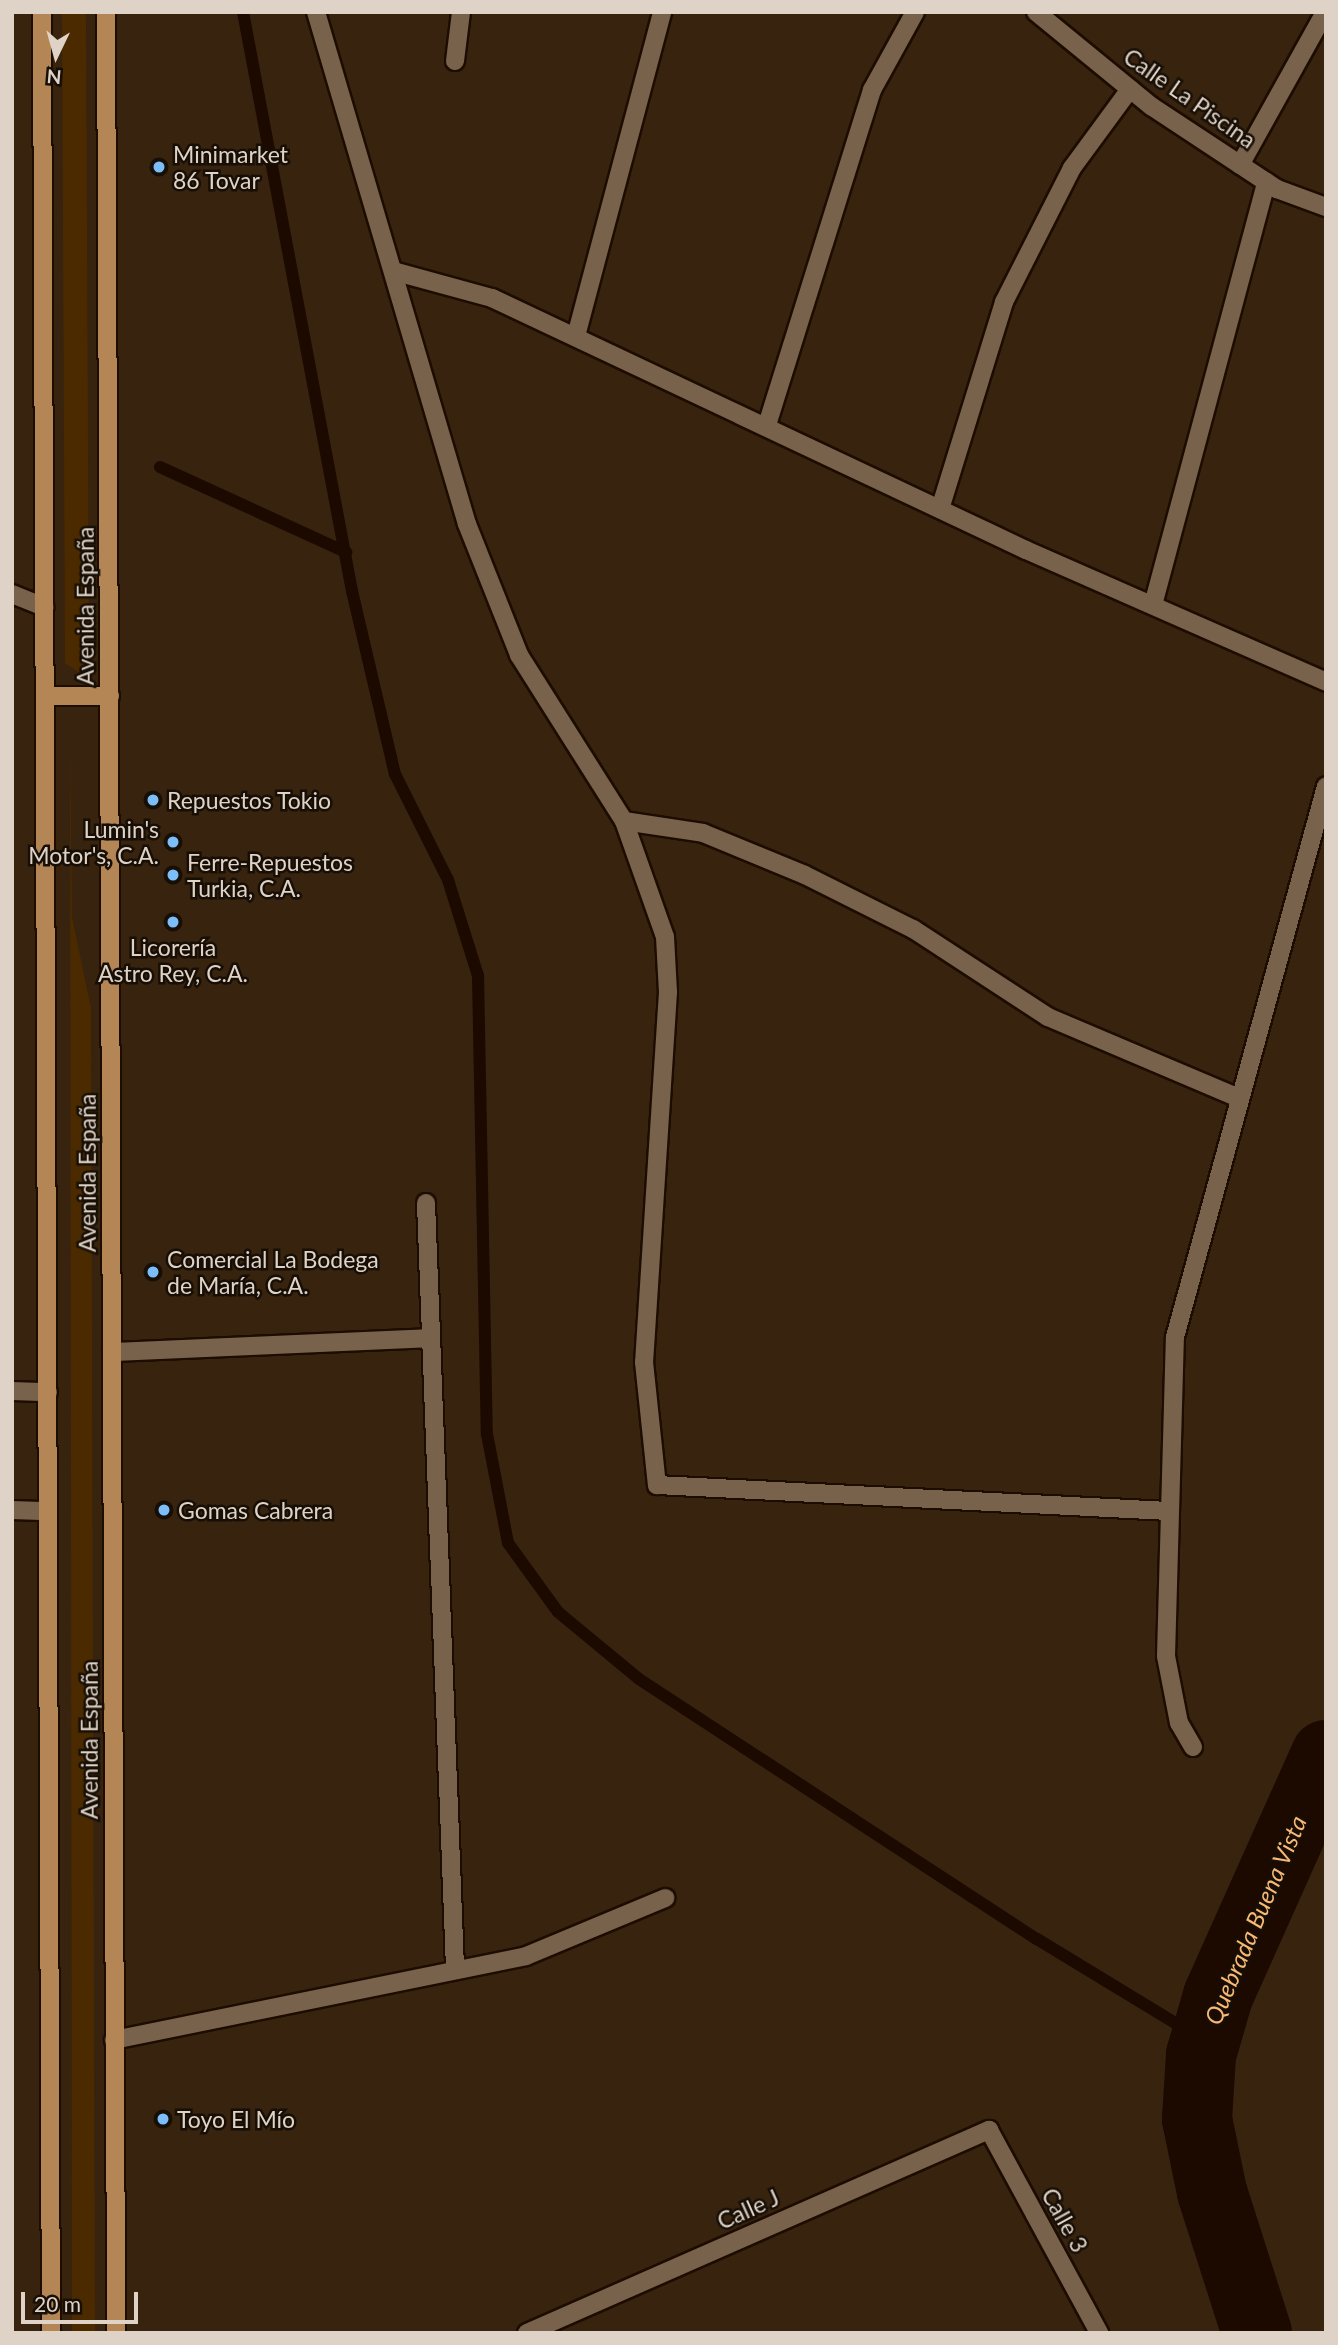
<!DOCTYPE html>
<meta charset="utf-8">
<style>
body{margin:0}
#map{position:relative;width:1338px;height:2345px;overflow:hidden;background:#37230e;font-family:Lato,sans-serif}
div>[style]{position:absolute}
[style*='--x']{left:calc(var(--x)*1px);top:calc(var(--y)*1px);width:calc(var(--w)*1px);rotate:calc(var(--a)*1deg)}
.green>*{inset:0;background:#4b2a00}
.stream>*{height:12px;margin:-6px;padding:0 6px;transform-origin:6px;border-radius:6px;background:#1c0900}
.river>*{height:70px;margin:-35px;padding:0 35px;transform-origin:35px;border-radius:35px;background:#1c0900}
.roads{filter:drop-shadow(2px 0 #1d0c00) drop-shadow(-2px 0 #1d0c00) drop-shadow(0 2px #1d0c00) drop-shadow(0 -2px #1d0c00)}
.minor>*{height:18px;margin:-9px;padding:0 9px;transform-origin:9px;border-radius:9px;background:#79624c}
.major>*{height:18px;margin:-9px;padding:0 9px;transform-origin:9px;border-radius:9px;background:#b58655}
.dots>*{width:19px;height:19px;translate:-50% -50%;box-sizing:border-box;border:4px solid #170f06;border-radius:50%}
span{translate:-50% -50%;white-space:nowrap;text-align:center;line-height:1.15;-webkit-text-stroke:5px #170f06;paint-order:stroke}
.street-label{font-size:23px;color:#dfd2c6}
.poi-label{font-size:23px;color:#dfd2c6}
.left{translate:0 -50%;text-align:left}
.right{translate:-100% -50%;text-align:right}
.water-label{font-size:24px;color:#f9b874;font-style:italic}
.frame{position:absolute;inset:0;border:14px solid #dfd2c6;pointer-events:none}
.north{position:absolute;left:21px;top:21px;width:70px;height:70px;-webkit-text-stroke:5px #170f06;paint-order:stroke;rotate:185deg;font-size:19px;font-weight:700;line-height:28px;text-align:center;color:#dfd2c6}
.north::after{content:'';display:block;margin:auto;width:24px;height:32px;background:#dfd2c6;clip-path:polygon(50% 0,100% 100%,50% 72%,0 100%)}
.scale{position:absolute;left:21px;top:2292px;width:117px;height:32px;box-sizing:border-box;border:4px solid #dfd2c6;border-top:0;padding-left:9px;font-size:21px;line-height:24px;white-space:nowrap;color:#dfd2c6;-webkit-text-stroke:5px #170f06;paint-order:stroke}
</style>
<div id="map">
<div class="green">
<i style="clip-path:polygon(62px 12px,86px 12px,89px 663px,81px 674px,65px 663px)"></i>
<i style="clip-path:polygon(70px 731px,72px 917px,91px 1008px,95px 2333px,72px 2333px)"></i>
</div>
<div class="stream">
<i style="--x:243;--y:12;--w:589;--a:79.34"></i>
<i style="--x:352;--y:591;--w:188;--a:76.8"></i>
<i style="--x:395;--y:774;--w:119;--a:63.4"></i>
<i style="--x:448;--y:880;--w:101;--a:72.6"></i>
<i style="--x:478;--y:976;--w:458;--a:88.9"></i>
<i style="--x:487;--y:1434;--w:111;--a:79.1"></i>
<i style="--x:508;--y:1543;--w:85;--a:54.1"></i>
<i style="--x:558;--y:1612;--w:105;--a:39.6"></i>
<i style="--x:639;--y:1679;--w:475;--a:33.2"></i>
<i style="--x:1037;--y:1939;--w:197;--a:31.3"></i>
<i style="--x:160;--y:467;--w:205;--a:24.6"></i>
</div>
<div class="river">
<i style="--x:1257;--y:2333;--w:148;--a:-107.7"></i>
<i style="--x:1212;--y:2192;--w:75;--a:-101.6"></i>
<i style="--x:1197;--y:2119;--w:64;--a:-86.4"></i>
<i style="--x:1201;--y:2055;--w:61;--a:-73.9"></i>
<i style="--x:1218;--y:1996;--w:264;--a:-65.9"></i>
</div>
<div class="roads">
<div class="minor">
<i style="--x:316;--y:12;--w:534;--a:73.57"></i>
<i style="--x:467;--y:524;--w:141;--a:68.3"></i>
<i style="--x:519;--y:655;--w:196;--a:57.7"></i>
<i style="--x:624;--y:821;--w:123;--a:70.5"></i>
<i style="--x:665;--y:937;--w:55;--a:86.9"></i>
<i style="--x:668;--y:992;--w:371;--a:93.7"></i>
<i style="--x:644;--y:1362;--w:124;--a:84"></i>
<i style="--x:657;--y:1485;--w:513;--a:2.91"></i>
<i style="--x:1036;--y:12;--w:149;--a:39.3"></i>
<i style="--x:1151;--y:106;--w:151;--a:33.4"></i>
<i style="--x:1277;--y:189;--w:52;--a:20.2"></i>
<i style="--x:455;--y:61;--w:49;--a:-83"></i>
<i style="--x:1240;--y:165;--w:175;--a:-60.9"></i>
<i style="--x:393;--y:271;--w:103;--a:15.3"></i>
<i style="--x:492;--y:298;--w:590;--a:25.26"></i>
<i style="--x:1026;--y:550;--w:328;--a:23.7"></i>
<i style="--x:576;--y:336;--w:335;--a:-75.1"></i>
<i style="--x:767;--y:425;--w:351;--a:-72.6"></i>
<i style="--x:872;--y:90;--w:89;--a:-61.1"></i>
<i style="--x:940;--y:509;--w:217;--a:-72.8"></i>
<i style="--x:1004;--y:302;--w:150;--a:-63.1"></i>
<i style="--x:1072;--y:168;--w:98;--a:-53.7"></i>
<i style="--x:12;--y:594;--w:35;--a:22"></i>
<i style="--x:1153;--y:605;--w:438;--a:-75"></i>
<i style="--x:624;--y:821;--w:80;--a:8.6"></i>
<i style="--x:703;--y:833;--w:110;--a:22.4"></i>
<i style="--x:805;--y:875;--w:121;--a:26.6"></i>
<i style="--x:913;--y:929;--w:161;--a:33.1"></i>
<i style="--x:1048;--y:1017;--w:207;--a:23"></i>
<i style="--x:426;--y:1203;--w:768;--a:87.83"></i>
<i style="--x:112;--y:1352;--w:318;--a:-2.5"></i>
<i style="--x:12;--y:1391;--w:36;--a:2"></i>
<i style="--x:12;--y:1510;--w:36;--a:2"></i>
<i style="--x:1193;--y:1747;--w:28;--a:-120"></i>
<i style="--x:1179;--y:1723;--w:68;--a:-101"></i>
<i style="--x:1166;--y:1656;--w:319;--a:-88.4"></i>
<i style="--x:1175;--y:1337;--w:571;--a:-74.67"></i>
<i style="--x:114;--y:2040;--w:420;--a:-11.5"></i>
<i style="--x:526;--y:1956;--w:151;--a:-22.6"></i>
<i style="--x:527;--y:2333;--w:505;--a:-23.72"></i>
<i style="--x:989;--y:2130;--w:231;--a:61.5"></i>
</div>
<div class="major">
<i style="--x:42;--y:12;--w:2321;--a:89.78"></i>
<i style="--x:106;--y:12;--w:2321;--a:89.75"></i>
<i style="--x:45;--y:696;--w:65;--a:0"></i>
</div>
</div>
<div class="dots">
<i style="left:159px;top:167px;background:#7cbef9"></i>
<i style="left:153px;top:800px;background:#7cbef9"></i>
<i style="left:173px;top:842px;background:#7cbef9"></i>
<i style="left:173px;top:875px;background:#7cbef9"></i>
<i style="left:173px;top:922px;background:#7cbef9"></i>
<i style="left:153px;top:1272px;background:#7cbef9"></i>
<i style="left:164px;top:1510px;background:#7cbef9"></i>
<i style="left:163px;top:2119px;background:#7cbef9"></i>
</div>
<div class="street-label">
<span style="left:1190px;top:98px;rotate:35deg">Calle La Piscina</span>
<span style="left:85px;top:606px;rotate:-90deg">Avenida España</span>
<span style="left:87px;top:1173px;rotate:-90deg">Avenida España</span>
<span style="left:89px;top:1740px;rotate:-90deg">Avenida España</span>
<span style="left:748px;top:2209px;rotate:-24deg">Calle J</span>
<span style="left:1065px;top:2220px;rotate:61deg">Calle 3</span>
</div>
<div class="poi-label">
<span class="left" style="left:173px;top:167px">Minimarket<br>86 Tovar</span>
<span class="left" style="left:167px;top:800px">Repuestos Tokio</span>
<span class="right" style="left:159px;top:842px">Lumin's<br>Motor's, C.A.</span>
<span class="left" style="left:187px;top:875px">Ferre-Repuestos<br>Turkia, C.A.</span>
<span style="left:173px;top:960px">Licorería<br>Astro Rey, C.A.</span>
<span class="left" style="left:167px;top:1272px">Comercial La Bodega<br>de María, C.A.</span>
<span class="left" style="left:178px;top:1510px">Gomas Cabrera</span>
<span class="left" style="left:177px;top:2119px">Toyo El Mío</span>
</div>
<div class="water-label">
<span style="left:1255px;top:1920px;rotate:-67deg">Quebrada Buena Vista</span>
</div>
<div class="frame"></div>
<div class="north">N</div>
<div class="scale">20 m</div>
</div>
